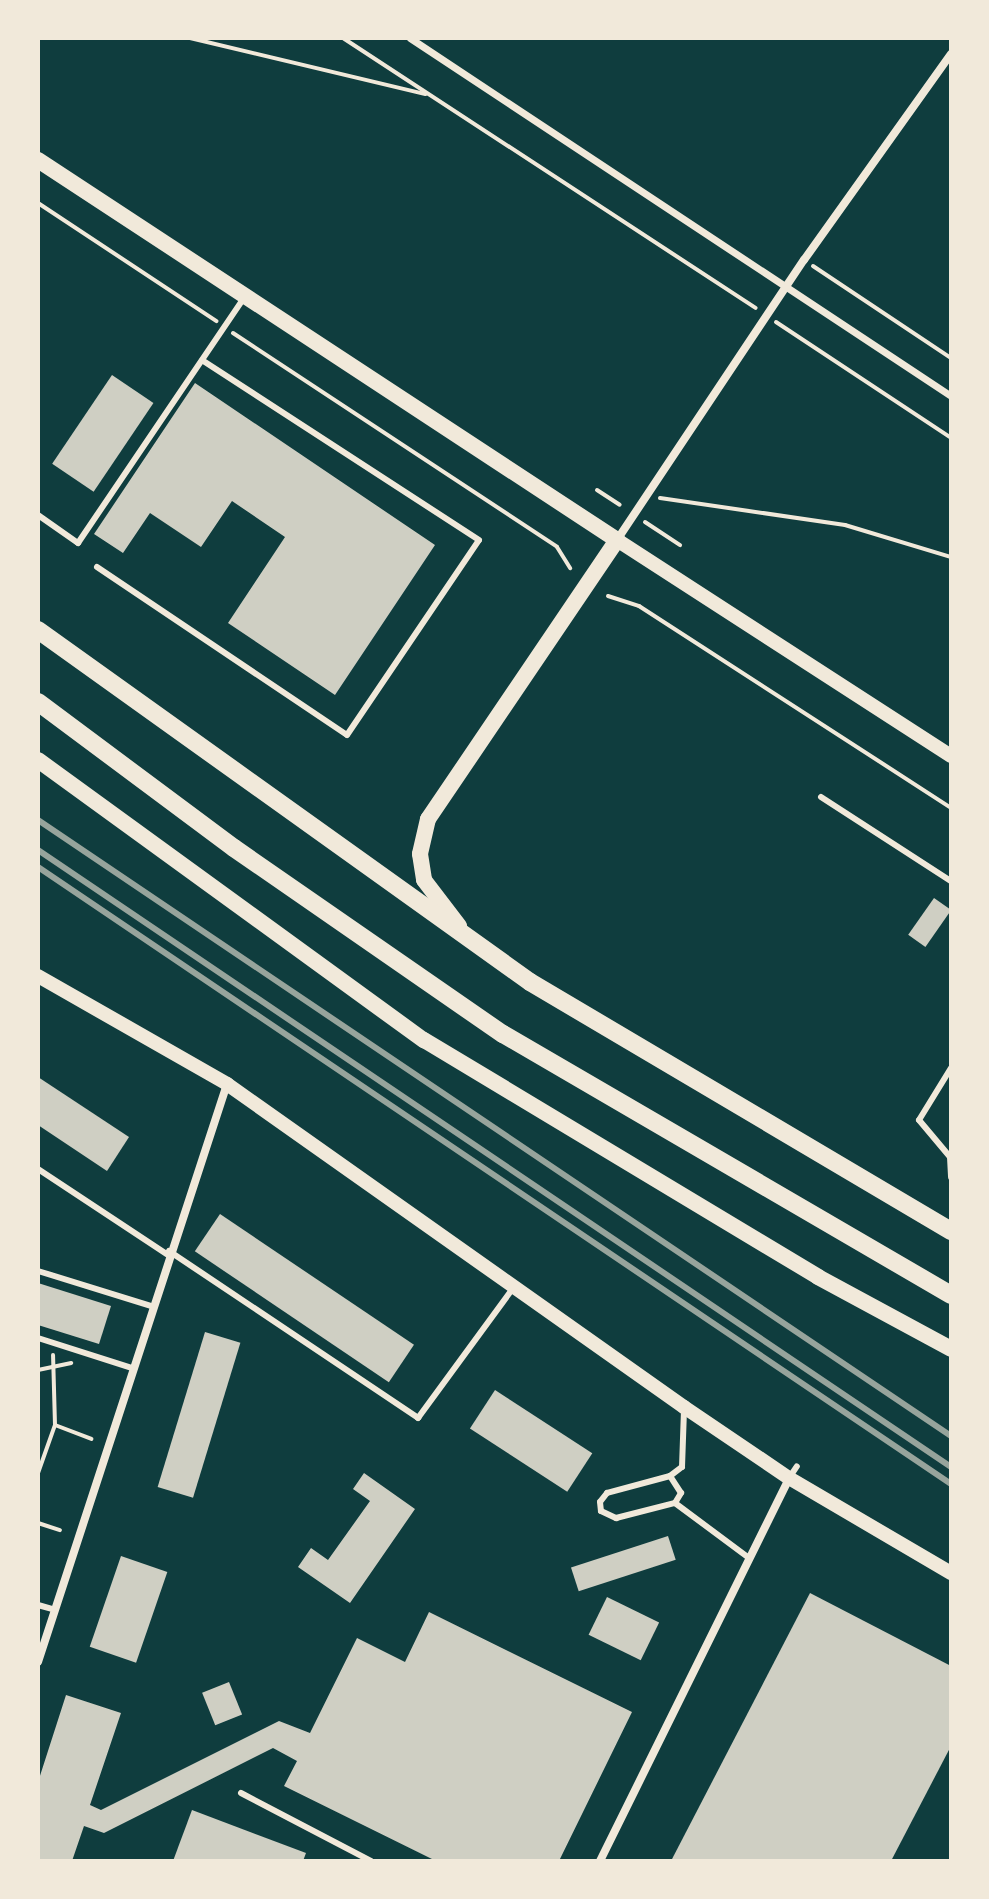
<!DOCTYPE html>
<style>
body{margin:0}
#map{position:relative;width:989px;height:1899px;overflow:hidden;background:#0f3d3e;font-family:"PT Sans",sans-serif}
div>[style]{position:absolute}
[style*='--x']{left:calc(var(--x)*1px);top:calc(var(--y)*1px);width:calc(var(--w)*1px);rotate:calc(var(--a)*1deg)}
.building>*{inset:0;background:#cfcfc3;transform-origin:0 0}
.path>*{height:4px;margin:-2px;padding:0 2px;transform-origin:2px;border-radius:2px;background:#f1e9da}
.service>*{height:6px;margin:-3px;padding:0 3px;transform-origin:3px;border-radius:3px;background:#f1e9da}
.pedestrian>*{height:7px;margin:-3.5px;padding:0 3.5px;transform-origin:3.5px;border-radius:3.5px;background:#f1e9da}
.minor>*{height:8px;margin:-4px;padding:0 4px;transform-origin:4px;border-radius:4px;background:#f1e9da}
.tertiary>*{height:14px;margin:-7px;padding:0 7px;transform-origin:7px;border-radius:7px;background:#f1e9da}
.secondary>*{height:16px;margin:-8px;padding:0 8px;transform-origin:8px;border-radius:8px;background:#f1e9da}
.primary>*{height:18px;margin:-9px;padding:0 9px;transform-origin:9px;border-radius:9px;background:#f1e9da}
.rail>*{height:6px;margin:-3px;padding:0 3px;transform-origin:3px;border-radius:3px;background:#97a49c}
span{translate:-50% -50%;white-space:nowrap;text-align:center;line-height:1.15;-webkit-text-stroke:6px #f1e9da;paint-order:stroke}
.frame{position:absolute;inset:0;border:40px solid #f1e9da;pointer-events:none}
</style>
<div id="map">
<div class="building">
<i style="left:112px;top:375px;width:50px;height:107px;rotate:34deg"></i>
<i style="clip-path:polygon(195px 383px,435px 545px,335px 695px,228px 623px,285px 537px,232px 501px,201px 547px,150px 513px,123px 553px,94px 534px)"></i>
<i style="left:934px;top:898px;width:21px;height:45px;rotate:35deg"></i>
<i style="clip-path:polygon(38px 1077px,129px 1137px,107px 1171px,38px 1125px)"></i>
<i style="left:220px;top:1214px;width:234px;height:45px;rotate:34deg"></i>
<i style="clip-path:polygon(38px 1283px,111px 1306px,99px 1344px,38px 1325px)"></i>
<i style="left:205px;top:1332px;width:37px;height:162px;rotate:17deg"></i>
<i style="left:495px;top:1390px;width:116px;height:46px;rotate:33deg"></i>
<i style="clip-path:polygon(364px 1473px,415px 1509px,350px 1603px,298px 1567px,311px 1548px,328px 1560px,370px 1501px,353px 1489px)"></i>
<i style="left:668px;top:1536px;width:25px;height:102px;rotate:72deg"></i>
<i style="left:121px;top:1556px;width:49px;height:96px;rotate:19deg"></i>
<i style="clip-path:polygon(810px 1593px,951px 1666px,951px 1746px,891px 1861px,671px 1861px)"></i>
<i style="left:607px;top:1597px;width:58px;height:42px;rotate:26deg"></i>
<i style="clip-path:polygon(429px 1612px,632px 1712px,559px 1861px,436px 1861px,284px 1786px,297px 1761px,273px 1748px,104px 1833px,84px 1826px,72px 1861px,38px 1861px,38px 1782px,66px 1695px,121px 1713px,90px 1805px,101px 1810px,279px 1721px,310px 1733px,357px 1638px,405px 1662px)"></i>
<i style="left:229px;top:1682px;width:35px;height:29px;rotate:68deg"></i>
<i style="clip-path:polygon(192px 1810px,306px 1853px,303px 1861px,173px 1861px)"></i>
</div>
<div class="path">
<i style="--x:190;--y:38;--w:242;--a:13.4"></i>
<i style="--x:343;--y:38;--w:493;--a:33.2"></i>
<i style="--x:38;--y:203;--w:214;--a:33.5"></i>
<i style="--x:813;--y:266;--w:166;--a:33.7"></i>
<i style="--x:776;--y:322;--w:210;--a:33.5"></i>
<i style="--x:233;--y:333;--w:388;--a:33.4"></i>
<i style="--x:557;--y:547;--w:25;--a:58"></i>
<i style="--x:597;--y:490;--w:27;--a:33"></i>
<i style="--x:660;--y:498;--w:187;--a:8.3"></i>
<i style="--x:845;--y:525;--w:111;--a:16.8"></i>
<i style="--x:645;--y:522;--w:42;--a:33.3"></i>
<i style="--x:608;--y:596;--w:33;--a:18"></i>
<i style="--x:639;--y:606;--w:372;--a:32.9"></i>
<i style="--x:38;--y:1370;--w:34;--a:-12"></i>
<i style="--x:55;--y:1425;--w:39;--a:21"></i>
<i style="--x:38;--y:1473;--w:51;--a:-70.5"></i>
<i style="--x:55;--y:1425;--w:70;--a:-91.6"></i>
<i style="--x:38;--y:1523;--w:23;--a:18"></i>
</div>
<div class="service">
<i style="--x:38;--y:515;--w:49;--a:35"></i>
<i style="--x:78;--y:543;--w:296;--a:-55.9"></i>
<i style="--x:97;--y:567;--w:301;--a:33.9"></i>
<i style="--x:347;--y:735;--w:235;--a:-55.9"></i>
<i style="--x:479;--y:540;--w:330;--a:-147"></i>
<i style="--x:821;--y:797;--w:155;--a:32.9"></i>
<i style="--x:951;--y:1068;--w:61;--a:121.6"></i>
<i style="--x:919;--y:1120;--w:48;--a:50"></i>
<i style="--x:950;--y:1157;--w:20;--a:87"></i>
<i style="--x:38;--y:1169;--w:156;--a:33.5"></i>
<i style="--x:169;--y:1251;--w:300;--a:33.8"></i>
<i style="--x:418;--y:1418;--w:161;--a:-53.8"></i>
<i style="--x:38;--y:1271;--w:118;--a:17.2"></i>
<i style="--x:38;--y:1338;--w:99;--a:17.7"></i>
<i style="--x:670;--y:1476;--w:15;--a:-37"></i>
<i style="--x:682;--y:1467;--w:56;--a:-88"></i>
<i style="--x:789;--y:1478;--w:14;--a:-56"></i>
<i style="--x:675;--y:1503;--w:12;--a:-59"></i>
<i style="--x:681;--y:1493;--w:20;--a:-123"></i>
<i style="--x:670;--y:1476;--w:65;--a:164.9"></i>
<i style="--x:607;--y:1493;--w:11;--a:128"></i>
<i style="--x:600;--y:1502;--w:9;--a:84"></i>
<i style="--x:601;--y:1511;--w:17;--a:25"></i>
<i style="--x:616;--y:1518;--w:61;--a:-14.3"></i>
<i style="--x:675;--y:1503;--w:92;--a:36.6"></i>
<i style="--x:38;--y:1605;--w:18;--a:16"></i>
<i style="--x:241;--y:1793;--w:147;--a:27.6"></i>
</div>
<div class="pedestrian">
<i style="--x:410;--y:38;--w:649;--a:33.49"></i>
</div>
<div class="minor">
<i style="--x:617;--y:540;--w:337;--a:-56.3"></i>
<i style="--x:804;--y:260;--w:253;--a:-54.5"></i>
<i style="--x:38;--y:1662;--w:608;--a:-71.89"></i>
<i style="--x:600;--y:1861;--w:427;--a:-63.7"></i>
</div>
<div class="tertiary">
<i style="--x:617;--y:540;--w:398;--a:32.9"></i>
<i style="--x:38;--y:976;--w:218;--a:29.7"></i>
<i style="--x:227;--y:1084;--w:560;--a:35.25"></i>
<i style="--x:684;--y:1407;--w:127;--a:34.1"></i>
<i style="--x:789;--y:1478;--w:188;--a:30.4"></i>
</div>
<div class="secondary">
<i style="--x:38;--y:160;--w:693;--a:33.28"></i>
<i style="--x:617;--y:540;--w:337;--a:124.1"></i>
<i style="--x:428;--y:819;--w:36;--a:103"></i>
<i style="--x:420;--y:854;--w:26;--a:81"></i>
<i style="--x:424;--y:880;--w:58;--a:52.7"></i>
<i style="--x:38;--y:760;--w:477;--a:36"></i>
<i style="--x:424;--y:1040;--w:460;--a:31"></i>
<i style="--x:818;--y:1277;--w:151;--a:28.4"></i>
</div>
<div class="primary">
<i style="--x:38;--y:630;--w:605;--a:35.58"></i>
<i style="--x:530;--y:982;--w:489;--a:30.6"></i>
<i style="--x:38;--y:702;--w:244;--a:36.7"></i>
<i style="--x:234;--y:848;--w:327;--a:34.7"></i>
<i style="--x:503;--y:1034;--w:518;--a:30.22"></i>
</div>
<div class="rail">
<i style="--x:38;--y:820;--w:1101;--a:34.01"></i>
<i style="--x:38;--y:850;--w:1102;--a:34.05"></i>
<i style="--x:38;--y:867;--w:1102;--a:34.05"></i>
</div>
<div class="frame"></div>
</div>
